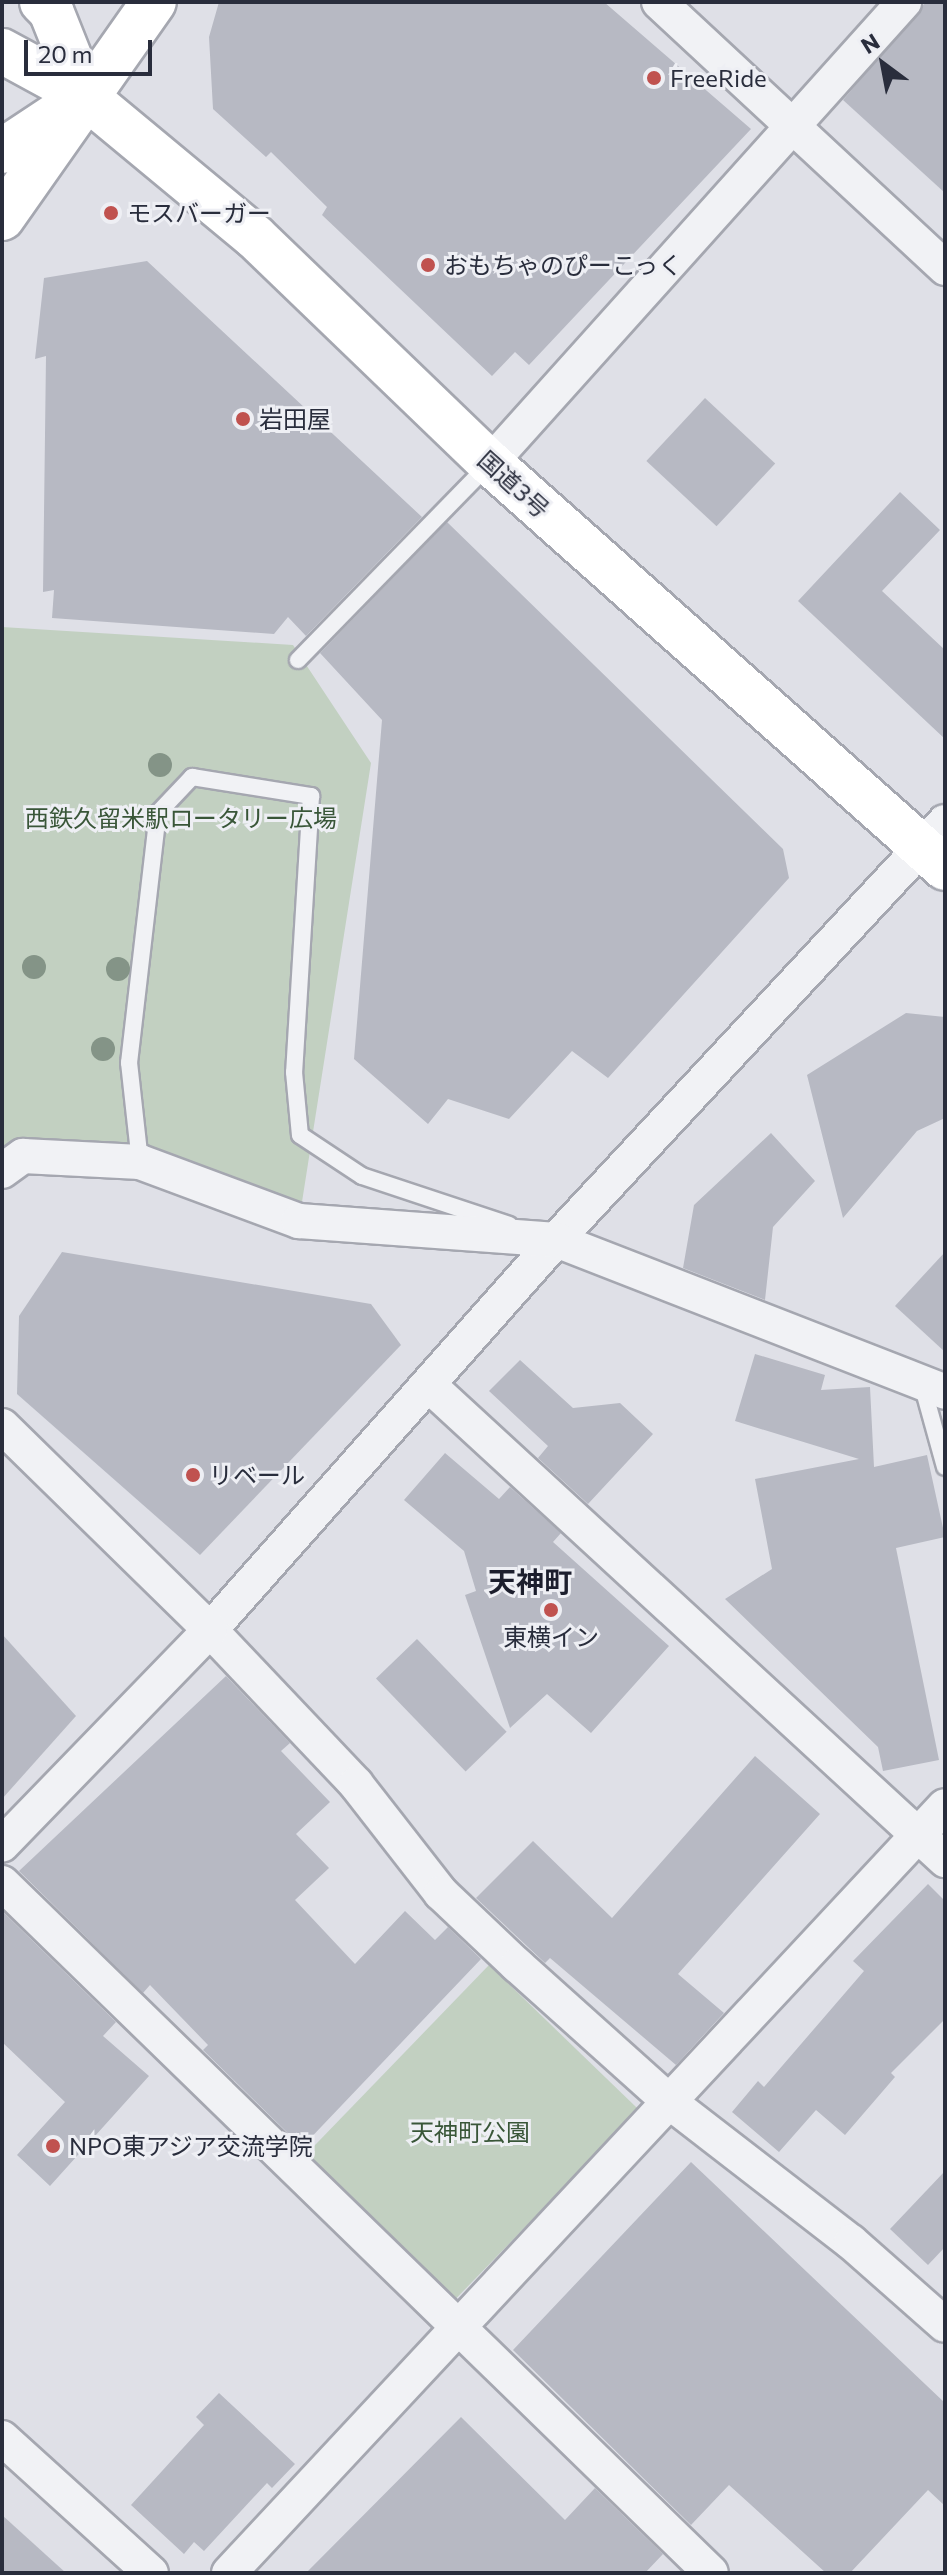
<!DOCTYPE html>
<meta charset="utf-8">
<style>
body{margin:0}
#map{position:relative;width:947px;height:2575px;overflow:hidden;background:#dfe0e7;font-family:Commissioner,"Noto Sans JP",sans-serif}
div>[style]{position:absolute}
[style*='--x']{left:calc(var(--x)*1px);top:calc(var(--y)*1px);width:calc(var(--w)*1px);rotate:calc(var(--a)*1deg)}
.green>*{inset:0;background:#c2d0c1;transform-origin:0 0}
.building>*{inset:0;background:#b7b9c3;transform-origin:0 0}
.roads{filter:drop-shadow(2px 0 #a5a7b0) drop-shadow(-2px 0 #a5a7b0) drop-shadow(0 2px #a5a7b0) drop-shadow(0 -2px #a5a7b0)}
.lane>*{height:16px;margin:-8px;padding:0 8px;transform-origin:8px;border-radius:8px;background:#f1f2f5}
.street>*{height:34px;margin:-17px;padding:0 17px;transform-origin:17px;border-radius:17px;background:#f1f2f5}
.highway>*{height:44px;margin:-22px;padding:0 22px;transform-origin:22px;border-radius:22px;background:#fff}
.trees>*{width:24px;height:24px;margin:-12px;border-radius:50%;background:#849487}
.dots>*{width:22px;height:22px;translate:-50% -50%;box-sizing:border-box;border:4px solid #eeeff4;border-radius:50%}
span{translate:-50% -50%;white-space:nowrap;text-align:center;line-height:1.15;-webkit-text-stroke:6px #eeeff4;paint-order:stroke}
.poi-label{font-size:24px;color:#292d3c}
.left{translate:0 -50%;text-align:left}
.street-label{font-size:24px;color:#292d3c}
.park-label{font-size:24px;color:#395638}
.quarter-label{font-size:28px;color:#1c1e2d;font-weight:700}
.frame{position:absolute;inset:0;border:4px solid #292d3c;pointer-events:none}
.north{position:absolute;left:843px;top:24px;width:80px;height:80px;-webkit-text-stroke:6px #eeeff4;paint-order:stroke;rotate:328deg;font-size:22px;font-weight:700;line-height:32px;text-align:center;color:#292d3c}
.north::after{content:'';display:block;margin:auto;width:28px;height:36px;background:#292d3c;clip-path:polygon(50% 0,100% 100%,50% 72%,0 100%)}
.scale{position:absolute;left:24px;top:40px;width:128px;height:36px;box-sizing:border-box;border:4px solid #292d3c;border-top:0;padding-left:10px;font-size:24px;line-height:28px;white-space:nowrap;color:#292d3c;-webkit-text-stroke:6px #eeeff4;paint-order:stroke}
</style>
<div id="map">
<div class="green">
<i style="clip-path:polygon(2px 627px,293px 645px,371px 763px,299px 1221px,140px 1162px,2px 1171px)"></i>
<i style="left:489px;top:1965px;width:208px;height:266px;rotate:44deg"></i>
</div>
<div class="building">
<i style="clip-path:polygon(219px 2px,604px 2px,751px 129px,529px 365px,515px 352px,492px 376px,322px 215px,327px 207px,271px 152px,266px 157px,213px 109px,209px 37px)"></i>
<i style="clip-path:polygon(926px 2px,945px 2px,945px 193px,843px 100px)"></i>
<i style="clip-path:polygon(147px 261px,422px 517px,306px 636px,288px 617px,274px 634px,52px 618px,54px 590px,43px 592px,46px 356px,35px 359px,44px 278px)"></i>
<i style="left:705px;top:398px;width:96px;height:86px;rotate:43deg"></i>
<i style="clip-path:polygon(900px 492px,940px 530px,882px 591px,945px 650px,945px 739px,798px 601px)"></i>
<i style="clip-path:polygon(447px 522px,783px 849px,789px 878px,608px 1078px,572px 1051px,509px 1119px,448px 1099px,428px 1124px,354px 1059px,382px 720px,320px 653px)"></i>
<i style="clip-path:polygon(906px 1013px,945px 1017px,945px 1118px,917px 1131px,843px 1218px,807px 1075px)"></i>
<i style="clip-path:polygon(771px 1133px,815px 1181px,773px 1227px,765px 1300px,683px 1268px,694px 1205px)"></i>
<i style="clip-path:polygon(62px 1252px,371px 1304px,401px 1345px,200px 1555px,17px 1394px,19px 1316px)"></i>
<i style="clip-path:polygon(945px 1252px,945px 1352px,895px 1306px)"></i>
<i style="clip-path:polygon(755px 1354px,825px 1375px,821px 1390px,870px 1387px,874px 1467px,927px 1455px,945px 1537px,896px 1548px,939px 1760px,883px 1771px,878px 1747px,725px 1599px,772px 1569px,755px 1479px,859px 1459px,735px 1421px)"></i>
<i style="clip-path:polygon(520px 1360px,573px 1408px,620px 1403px,653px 1434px,588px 1504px,538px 1458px,548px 1446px,489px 1391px)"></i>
<i style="clip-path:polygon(445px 1453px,499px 1499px,510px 1487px,561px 1533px,553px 1542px,669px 1646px,591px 1733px,547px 1694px,510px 1728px,465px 1595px,476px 1591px,464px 1551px,404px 1500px)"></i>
<i style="clip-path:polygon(2px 1634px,76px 1716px,2px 1799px)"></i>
<i style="left:417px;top:1639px;width:129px;height:57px;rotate:46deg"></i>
<i style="clip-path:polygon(226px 1676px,290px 1743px,281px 1751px,330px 1802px,296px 1834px,329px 1868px,295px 1900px,355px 1964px,405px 1911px,435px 1940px,448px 1927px,481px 1959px,302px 2147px,203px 2050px,208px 2045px,150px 1985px,143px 1993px,19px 1871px)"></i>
<i style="clip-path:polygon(755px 1756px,820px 1814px,678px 1974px,724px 2013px,676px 2065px,550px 1958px,545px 1963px,476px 1898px,533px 1841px,612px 1918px)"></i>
<i style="clip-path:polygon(928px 1884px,945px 1901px,945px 2019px,891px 2073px,895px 2077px,845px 2135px,816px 2110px,779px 2152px,732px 2112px,758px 2081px,764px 2087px,864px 1971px,853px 1961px)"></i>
<i style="clip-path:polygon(2px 1911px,116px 2022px,103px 2036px,149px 2076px,50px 2186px,17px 2155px,65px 2102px,2px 2042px)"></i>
<i style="clip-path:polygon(691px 2162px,945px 2403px,945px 2506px,928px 2490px,850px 2573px,826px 2573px,729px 2485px,691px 2525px,513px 2350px)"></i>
<i style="clip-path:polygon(945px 2171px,945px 2247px,928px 2265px,890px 2229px)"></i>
<i style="clip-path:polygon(219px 2393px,295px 2464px,272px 2488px,267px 2483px,204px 2551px,194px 2542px,184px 2554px,131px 2505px,204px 2425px,196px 2417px)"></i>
<i style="clip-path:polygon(461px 2417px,565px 2520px,595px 2488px,663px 2554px,645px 2573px,306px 2573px)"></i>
<i style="clip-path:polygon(2px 2515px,66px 2573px,2px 2573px)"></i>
</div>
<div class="roads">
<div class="lane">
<i style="--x:298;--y:660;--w:275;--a:-45.7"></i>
<i style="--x:140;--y:1162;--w:100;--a:-96.3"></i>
<i style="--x:129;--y:1063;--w:252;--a:-83.4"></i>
<i style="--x:158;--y:813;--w:50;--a:-46.6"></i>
<i style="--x:192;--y:777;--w:121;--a:9.1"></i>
<i style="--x:311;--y:796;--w:277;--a:93.5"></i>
<i style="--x:294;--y:1072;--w:63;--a:84.6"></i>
<i style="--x:300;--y:1135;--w:74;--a:33.5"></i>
<i style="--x:362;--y:1176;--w:155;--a:18.4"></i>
<i style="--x:922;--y:1384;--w:86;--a:74.5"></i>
</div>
<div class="street">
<i style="--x:659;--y:2;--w:391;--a:42.9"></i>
<i style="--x:490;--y:463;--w:620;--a:-48.07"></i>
<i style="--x:945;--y:822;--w:571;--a:132.94"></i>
<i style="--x:556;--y:1240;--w:521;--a:131.58"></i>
<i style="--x:210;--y:1630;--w:212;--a:46.5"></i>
<i style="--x:356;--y:1784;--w:138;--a:52.1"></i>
<i style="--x:441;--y:1893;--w:105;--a:43.5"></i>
<i style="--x:517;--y:1965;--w:207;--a:41.9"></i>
<i style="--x:671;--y:2103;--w:227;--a:37.7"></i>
<i style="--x:851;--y:2242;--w:125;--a:41.4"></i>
<i style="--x:2;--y:1171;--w:26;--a:-36"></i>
<i style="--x:23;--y:1156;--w:117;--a:2.9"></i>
<i style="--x:140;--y:1162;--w:170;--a:20.4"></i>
<i style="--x:299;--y:1221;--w:258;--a:4.2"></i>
<i style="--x:556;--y:1240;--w:418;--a:21.3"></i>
<i style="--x:431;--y:1387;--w:699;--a:42.62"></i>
<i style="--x:2;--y:1426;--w:291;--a:44.4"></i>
<i style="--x:210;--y:1630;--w:299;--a:134.1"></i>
<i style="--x:2;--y:1883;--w:989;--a:44.22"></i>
<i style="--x:2;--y:2438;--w:201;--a:42.2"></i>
<i style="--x:229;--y:2573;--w:1049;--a:-46.97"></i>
</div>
<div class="highway">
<i style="--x:42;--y:2;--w:13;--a:45"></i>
<i style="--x:51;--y:11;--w:92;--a:68.2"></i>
<i style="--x:2;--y:51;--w:94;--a:28.5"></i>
<i style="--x:85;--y:96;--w:221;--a:39.7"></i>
<i style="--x:255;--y:237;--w:326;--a:43.9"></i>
<i style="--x:490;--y:463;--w:609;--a:41.67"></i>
<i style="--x:2;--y:151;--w:82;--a:-33.5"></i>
<i style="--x:2;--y:218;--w:264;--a:-54.9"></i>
</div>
</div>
<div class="trees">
<i style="left:160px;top:765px"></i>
<i style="left:34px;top:967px"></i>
<i style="left:118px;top:969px"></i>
<i style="left:103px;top:1049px"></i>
</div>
<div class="dots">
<i style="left:654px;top:78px;background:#c0524f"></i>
<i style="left:111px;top:213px;background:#c0524f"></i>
<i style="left:428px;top:265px;background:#c0524f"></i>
<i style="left:243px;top:419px;background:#c0524f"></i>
<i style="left:193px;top:1475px;background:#c0524f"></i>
<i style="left:551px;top:1610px;background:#c0524f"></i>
<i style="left:53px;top:2146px;background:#c0524f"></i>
</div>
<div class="poi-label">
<span class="left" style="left:670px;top:78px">FreeRide</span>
<span class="left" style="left:127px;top:213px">モスバーガー</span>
<span class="left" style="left:444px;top:265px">おもちゃのぴーこっく</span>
<span class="left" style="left:259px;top:419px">岩田屋</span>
<span class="left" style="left:209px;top:1475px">リベール</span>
<span style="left:551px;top:1637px">東横イン</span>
<span class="left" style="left:69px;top:2146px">NPO東アジア交流学院</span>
</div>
<div class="street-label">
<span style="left:514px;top:484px;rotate:42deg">国道3号</span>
</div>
<div class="park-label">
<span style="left:181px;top:818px">西鉄久留米駅ロータリー広場</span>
<span style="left:470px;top:2132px">天神町公園</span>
</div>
<div class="quarter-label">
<span style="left:530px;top:1581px">天神町</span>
</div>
<div class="frame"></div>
<div class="north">N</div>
<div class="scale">20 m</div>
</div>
